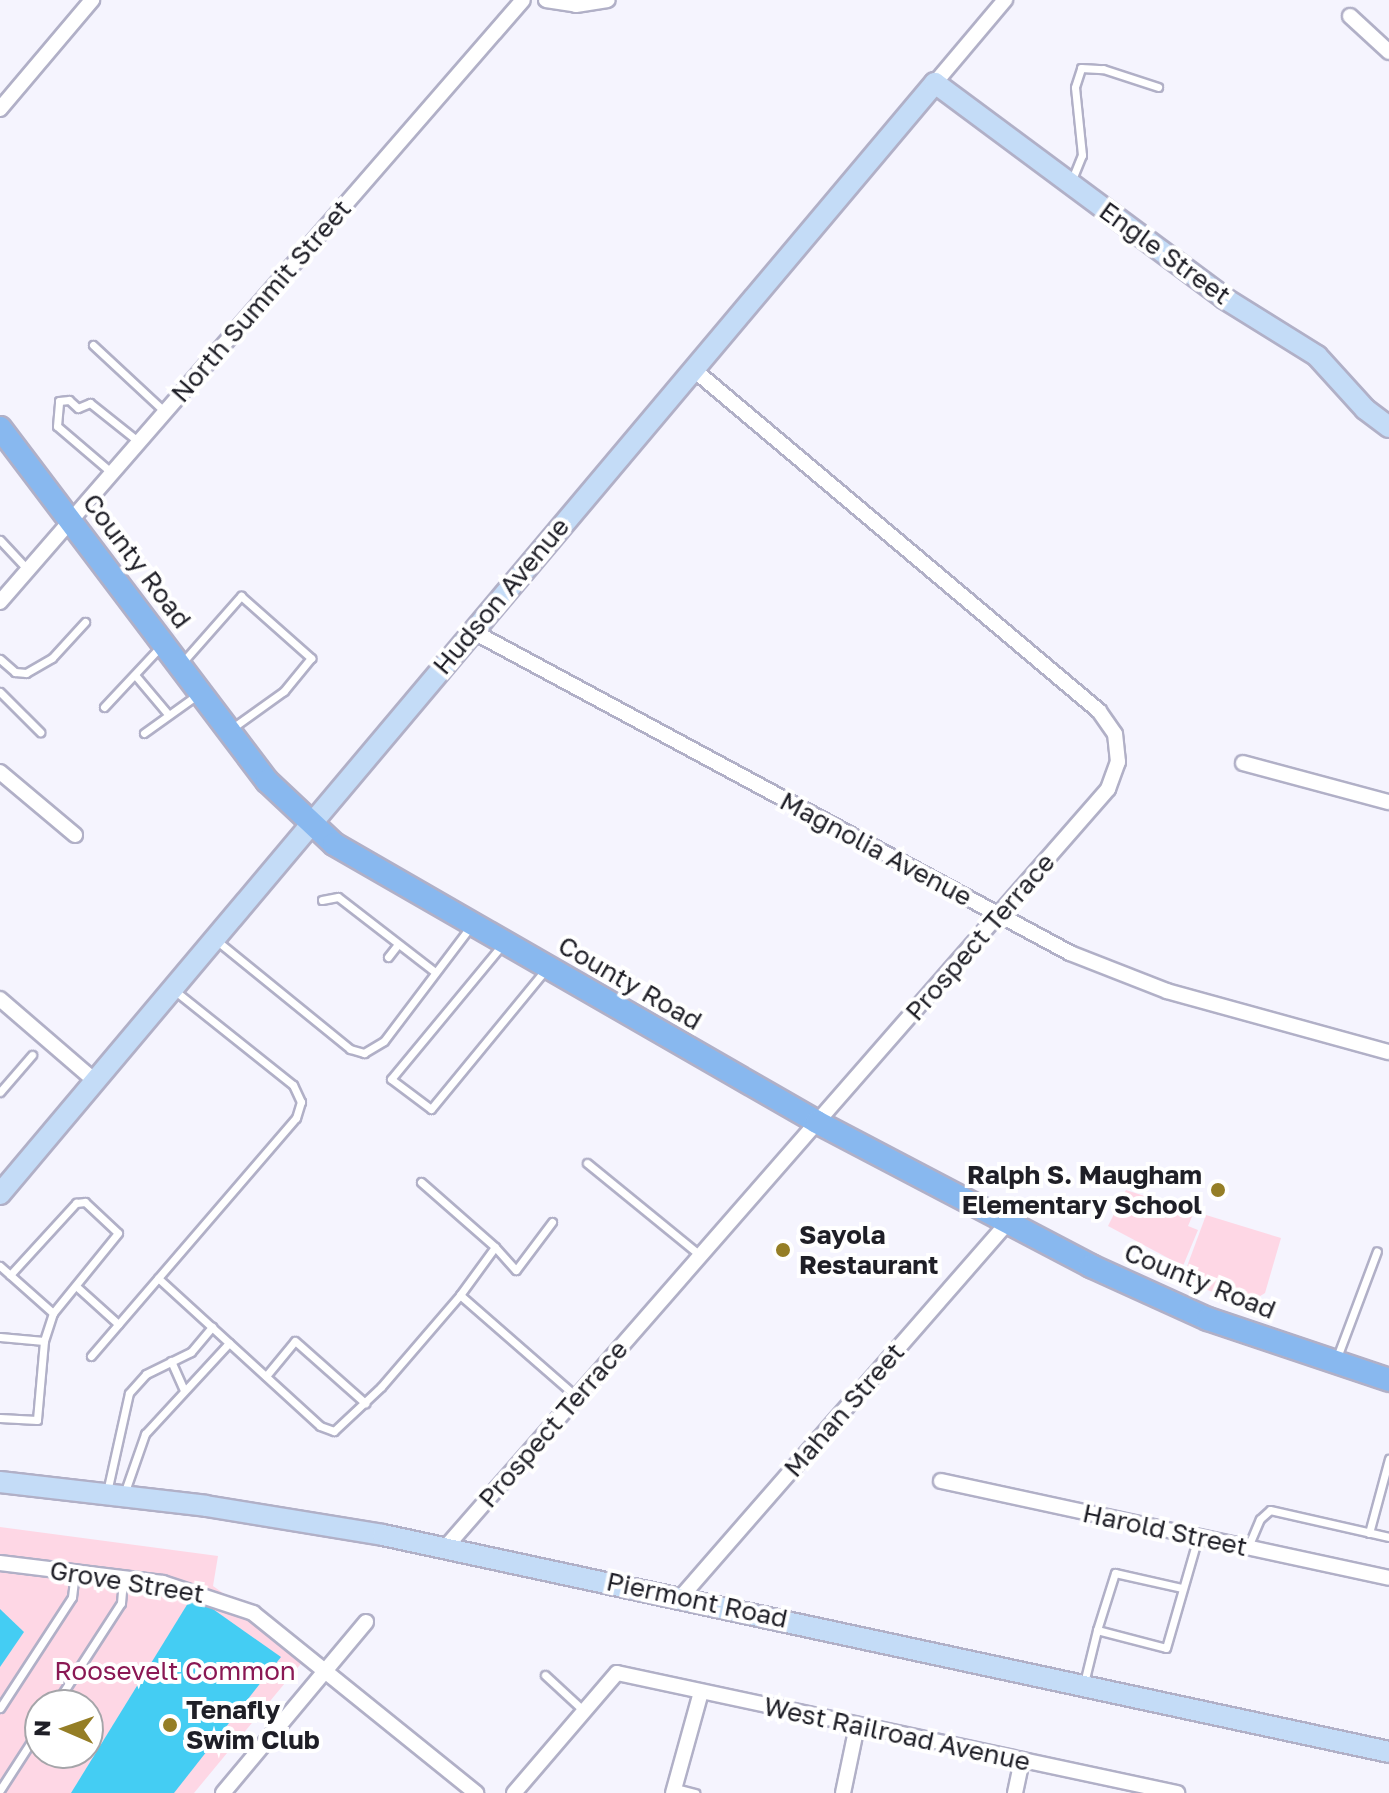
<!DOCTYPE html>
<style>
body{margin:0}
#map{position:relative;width:1389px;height:1793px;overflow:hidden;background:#f5f4fe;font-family:"Golos Text",sans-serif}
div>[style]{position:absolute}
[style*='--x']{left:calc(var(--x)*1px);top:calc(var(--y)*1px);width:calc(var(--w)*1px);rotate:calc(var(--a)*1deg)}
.green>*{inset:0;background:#fed7e5}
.water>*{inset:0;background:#44cdf3}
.roads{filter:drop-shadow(2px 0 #b1b0c7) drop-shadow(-2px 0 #b1b0c7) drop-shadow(0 2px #b1b0c7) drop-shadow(0 -2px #b1b0c7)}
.lane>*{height:7px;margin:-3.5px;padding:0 3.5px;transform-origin:3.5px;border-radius:3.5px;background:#fff}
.street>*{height:14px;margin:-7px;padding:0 7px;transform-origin:7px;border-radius:7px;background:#fff}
.secondary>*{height:20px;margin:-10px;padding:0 10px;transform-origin:10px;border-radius:10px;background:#c4dcf7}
.primary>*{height:22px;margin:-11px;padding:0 11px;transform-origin:11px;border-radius:11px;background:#88b8ef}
.dots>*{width:22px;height:22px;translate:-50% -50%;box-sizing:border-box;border:4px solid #fff;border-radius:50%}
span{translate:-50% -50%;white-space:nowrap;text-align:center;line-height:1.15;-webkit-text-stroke:8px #fff;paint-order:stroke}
.street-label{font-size:26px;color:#1f1f27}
.poi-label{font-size:26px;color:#1f1f27;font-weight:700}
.right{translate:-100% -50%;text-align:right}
.left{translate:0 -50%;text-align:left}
.park-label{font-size:26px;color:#8a1854}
.north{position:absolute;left:24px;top:1689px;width:80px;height:80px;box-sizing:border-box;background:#fff;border:2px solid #a5a5a9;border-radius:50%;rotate:272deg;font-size:22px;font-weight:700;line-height:32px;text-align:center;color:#1f1f27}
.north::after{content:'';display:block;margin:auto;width:28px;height:36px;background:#957e26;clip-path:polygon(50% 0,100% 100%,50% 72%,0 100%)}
</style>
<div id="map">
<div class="green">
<i style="clip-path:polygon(1126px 1190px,1194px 1212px,1188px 1226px,1198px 1230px,1183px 1266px,1108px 1226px)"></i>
<i style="clip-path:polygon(1206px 1215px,1281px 1238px,1265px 1293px,1246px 1305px,1182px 1280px)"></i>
<i style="clip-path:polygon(evenodd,0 1527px,218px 1556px,213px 1586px,309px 1654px,194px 1793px,0 1793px,0 1527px,40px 1705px,88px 1705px,88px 1753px,40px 1753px,40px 1705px)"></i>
</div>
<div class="water">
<i style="clip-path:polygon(193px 1595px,281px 1657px,174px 1793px,71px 1793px)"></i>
<i style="clip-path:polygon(0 1609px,24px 1632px,0 1667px)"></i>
</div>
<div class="roads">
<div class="lane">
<i style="--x:1071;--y:182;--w:29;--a:-68"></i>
<i style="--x:1082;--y:155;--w:68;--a:-95.9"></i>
<i style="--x:1075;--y:87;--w:20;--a:-72"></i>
<i style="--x:1081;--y:68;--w:22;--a:3"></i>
<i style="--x:1103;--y:69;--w:58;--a:18.1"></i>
<i style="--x:93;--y:345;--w:98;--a:42.9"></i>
<i style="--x:112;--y:473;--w:72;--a:-139.5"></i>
<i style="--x:57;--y:426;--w:25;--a:-85"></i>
<i style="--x:59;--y:401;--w:10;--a:-6"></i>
<i style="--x:69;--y:400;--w:12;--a:42"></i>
<i style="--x:78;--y:408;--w:13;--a:-23"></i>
<i style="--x:90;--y:403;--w:63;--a:38.5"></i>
<i style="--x:0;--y:540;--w:41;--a:47"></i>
<i style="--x:0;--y:659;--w:20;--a:41"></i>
<i style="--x:15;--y:672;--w:11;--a:5"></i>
<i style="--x:26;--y:673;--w:30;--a:-30"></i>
<i style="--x:52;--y:658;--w:49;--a:-47.5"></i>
<i style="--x:181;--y:664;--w:91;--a:-48.6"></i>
<i style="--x:241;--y:596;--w:94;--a:41.5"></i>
<i style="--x:311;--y:658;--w:43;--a:129.3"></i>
<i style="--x:284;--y:691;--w:65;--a:144.4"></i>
<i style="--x:135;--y:675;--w:51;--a:49.8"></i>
<i style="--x:0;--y:692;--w:57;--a:45"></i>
<i style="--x:104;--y:707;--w:85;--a:-46.9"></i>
<i style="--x:144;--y:733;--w:65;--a:-35.6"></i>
<i style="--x:322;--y:900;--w:16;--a:-11"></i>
<i style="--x:338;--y:897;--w:123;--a:37.7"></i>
<i style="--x:216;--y:940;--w:173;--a:39.1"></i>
<i style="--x:350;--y:1049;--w:15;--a:16"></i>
<i style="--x:364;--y:1053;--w:23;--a:-31"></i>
<i style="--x:384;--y:1041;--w:144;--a:-52.9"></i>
<i style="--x:502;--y:945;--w:174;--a:129.6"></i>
<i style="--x:391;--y:1079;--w:50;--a:36.9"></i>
<i style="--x:431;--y:1109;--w:180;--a:-50.6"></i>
<i style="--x:388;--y:957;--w:16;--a:-52"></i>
<i style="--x:0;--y:1092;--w:49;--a:-49.1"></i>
<i style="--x:587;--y:1163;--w:146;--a:39.2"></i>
<i style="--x:421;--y:1182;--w:98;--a:41.3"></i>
<i style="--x:495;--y:1247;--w:59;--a:126.1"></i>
<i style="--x:495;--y:1247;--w:31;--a:48"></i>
<i style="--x:516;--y:1270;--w:60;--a:-53.1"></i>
<i style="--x:0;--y:1266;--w:71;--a:41.6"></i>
<i style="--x:53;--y:1313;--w:29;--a:108"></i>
<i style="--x:44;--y:1341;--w:79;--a:95.1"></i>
<i style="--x:37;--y:1420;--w:37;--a:-177"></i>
<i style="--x:10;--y:1275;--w:98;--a:-47.5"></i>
<i style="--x:76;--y:1203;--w:9;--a:-6"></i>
<i style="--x:85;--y:1202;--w:45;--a:43.2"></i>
<i style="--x:118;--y:1233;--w:103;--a:129.1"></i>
<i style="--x:158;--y:1278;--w:219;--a:42.4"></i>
<i style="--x:320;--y:1426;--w:15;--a:20"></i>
<i style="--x:334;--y:1431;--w:64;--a:-43.1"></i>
<i style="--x:381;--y:1387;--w:121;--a:-49.3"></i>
<i style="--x:460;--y:1295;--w:155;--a:41.1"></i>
<i style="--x:76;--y:1286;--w:57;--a:42.1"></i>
<i style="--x:0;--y:1337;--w:44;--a:5.2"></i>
<i style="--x:91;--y:1356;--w:314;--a:-49.3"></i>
<i style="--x:296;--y:1118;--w:17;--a:-73"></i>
<i style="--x:301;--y:1102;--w:19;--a:-115"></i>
<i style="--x:293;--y:1085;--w:152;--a:-141.4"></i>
<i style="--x:1336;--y:1360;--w:116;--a:-69.4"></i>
<i style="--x:171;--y:1361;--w:32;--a:66"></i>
<i style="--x:266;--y:1376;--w:45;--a:-50.4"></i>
<i style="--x:295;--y:1341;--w:94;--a:41.5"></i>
<i style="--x:107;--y:1492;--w:101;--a:-77.5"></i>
<i style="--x:129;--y:1393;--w:25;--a:-48"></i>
<i style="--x:146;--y:1374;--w:50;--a:-26.1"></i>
<i style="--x:191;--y:1352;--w:33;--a:-50"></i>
<i style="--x:124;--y:1494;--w:64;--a:-70.7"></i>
<i style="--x:145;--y:1434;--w:124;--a:-47.3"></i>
<i style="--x:1369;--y:1533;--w:77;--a:-74.9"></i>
<i style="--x:1248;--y:1547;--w:30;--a:-67"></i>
<i style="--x:1260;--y:1519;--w:13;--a:-42"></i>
<i style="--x:1270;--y:1510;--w:122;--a:12.8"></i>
<i style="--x:1097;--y:1630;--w:60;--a:-72.5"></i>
<i style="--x:1115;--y:1573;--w:69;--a:12.6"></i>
<i style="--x:545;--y:1675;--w:53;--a:42.7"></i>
<i style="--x:1084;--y:1683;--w:55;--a:-76.2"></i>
<i style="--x:1097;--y:1630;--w:71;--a:14.6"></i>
<i style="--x:1166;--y:1648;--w:116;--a:-73.9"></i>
<i style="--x:55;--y:1705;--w:121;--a:-57.1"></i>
<i style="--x:121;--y:1603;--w:24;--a:-85"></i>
<i style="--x:0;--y:1708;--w:132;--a:-57"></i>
<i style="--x:72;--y:1597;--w:25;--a:-83"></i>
<i style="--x:675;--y:1788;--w:21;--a:14"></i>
<i style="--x:0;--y:1790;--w:74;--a:-57.2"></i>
</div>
<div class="street">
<i style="--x:546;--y:0;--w:30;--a:9"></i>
<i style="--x:576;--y:5;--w:32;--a:-9"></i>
<i style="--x:1350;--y:16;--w:53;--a:42.7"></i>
<i style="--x:935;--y:83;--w:109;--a:-49.9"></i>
<i style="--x:0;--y:109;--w:143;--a:-49.8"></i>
<i style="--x:0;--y:602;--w:797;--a:-49.02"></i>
<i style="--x:472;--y:631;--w:679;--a:28.3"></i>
<i style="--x:1070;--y:953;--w:104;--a:21.4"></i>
<i style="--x:1167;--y:991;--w:230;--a:15.4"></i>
<i style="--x:1243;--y:763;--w:151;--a:15"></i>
<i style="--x:0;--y:772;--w:98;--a:40"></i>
<i style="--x:0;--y:999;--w:125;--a:40.8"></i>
<i style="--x:941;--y:1481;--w:458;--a:12.2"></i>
<i style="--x:445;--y:1548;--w:1008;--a:-48.86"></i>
<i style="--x:1108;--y:789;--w:29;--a:-70"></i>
<i style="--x:1118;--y:762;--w:28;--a:-96"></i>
<i style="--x:1115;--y:734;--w:28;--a:-125"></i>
<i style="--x:1099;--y:711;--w:531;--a:-139.89"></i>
<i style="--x:0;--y:1563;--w:164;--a:7"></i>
<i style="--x:163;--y:1583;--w:95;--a:18.4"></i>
<i style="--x:253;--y:1613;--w:287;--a:38.9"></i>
<i style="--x:681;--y:1597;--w:496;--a:-48.9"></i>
<i style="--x:223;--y:1793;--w:223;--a:-50.1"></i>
<i style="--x:514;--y:1793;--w:158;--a:-49.4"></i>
<i style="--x:617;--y:1673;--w:573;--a:12.09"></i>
<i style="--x:673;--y:1793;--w:105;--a:-74.5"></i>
<i style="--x:843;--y:1793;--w:68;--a:-78.2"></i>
<i style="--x:1015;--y:1793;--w:34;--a:-78"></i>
</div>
<div class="secondary">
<i style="--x:0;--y:1194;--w:1452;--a:-49.92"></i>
<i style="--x:935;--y:83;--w:360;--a:36.6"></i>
<i style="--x:1224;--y:298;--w:110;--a:31.9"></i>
<i style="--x:1317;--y:356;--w:72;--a:47.8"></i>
<i style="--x:1365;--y:409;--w:30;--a:37"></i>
<i style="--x:0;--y:1482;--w:207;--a:6.6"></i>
<i style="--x:206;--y:1506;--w:179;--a:9.3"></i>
<i style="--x:383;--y:1535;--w:1029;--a:12.17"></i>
</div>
<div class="primary">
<i style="--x:0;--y:428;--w:443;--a:52.9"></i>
<i style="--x:267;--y:781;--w:92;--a:43.2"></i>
<i style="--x:334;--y:844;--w:557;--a:29.92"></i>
<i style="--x:817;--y:1122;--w:310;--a:27.7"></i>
<i style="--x:1091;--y:1266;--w:128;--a:24.4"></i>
<i style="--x:1208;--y:1319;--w:191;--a:18.6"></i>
</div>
</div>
<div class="dots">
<i style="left:1218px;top:1190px;background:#957e26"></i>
<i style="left:783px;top:1250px;background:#957e26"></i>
<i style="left:170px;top:1725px;background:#957e26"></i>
</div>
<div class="street-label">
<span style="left:1165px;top:253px;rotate:36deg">Engle Street</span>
<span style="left:261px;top:301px;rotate:-49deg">North Summit Street</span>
<span style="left:137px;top:561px;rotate:53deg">County Road</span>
<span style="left:501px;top:596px;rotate:-50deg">Hudson Avenue</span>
<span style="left:876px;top:849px;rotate:28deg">Magnolia Avenue</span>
<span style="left:980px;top:937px;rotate:-49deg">Prospect Terrace</span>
<span style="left:630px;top:983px;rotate:30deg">County Road</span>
<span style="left:1200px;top:1281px;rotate:22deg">County Road</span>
<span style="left:844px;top:1410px;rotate:-49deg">Mahan Street</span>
<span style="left:553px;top:1424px;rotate:-49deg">Prospect Terrace</span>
<span style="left:1165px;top:1530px;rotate:12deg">Harold Street</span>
<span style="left:127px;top:1582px;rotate:9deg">Grove Street</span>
<span style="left:697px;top:1600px;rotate:12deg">Piermont Road</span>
<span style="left:897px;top:1734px;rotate:12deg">West Railroad Avenue</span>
</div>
<div class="poi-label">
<span class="right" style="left:1202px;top:1190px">Ralph S. Maugham<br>Elementary School</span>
<span class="left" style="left:799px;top:1250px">Sayola<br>Restaurant</span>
<span class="left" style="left:186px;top:1725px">Tenafly<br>Swim Club</span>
</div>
<div class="park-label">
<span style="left:175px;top:1671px">Roosevelt Common</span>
</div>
<div class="north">N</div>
</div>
